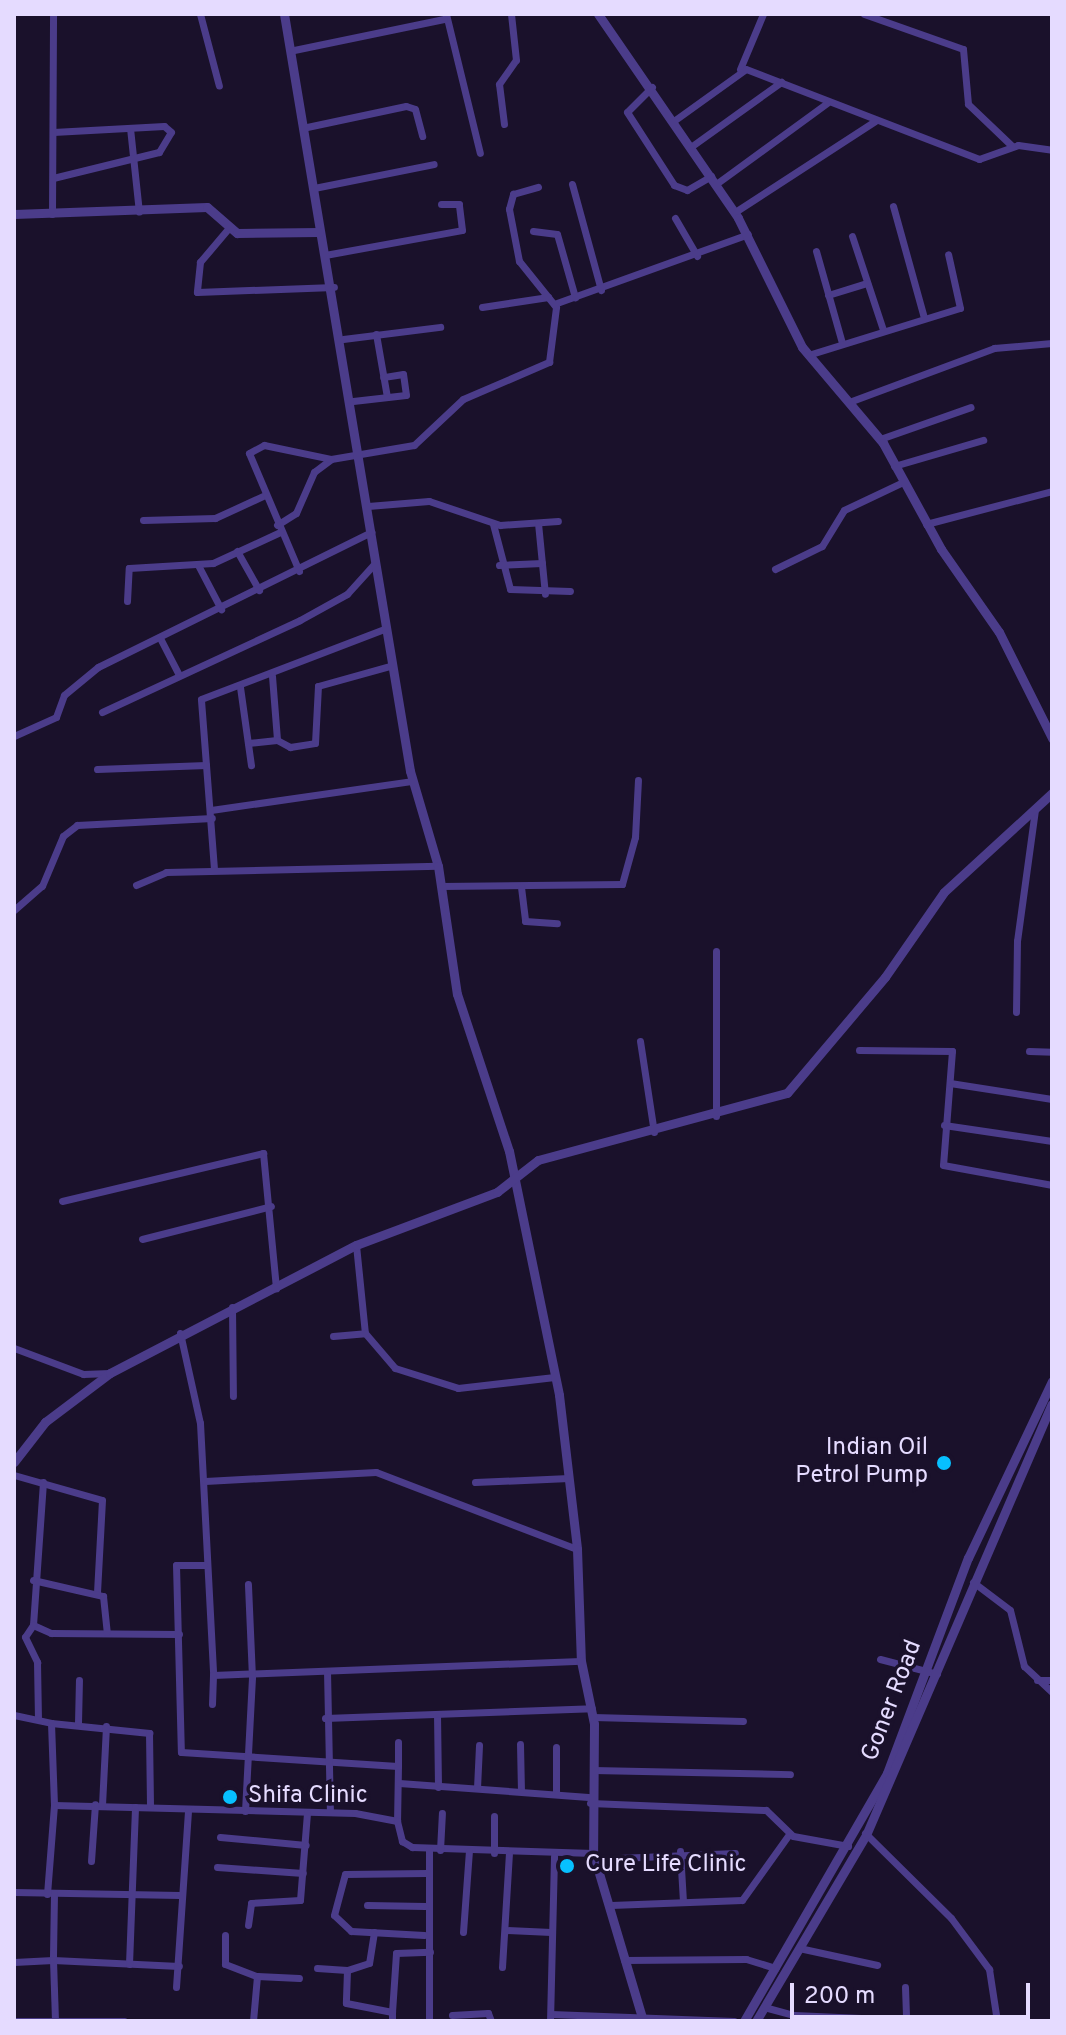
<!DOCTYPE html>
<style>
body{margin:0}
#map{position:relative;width:1066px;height:2035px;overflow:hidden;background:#1a112b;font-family:Overpass,sans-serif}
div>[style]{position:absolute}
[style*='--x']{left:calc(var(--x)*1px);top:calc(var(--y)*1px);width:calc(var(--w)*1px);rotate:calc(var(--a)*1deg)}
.minor>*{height:7px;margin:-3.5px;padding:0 3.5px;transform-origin:3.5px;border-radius:3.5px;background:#4b3c8a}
.tertiary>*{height:9px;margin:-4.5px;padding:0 4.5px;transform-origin:4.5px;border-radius:4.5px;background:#4b3c8a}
.dots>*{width:22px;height:22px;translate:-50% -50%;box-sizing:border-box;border:4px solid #1a112b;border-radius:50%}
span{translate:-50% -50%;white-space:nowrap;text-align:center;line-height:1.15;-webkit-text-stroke:7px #1a112b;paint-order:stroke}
.poi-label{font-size:24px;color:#e5dbff}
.right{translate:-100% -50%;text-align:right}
.left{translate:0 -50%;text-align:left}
.street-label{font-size:24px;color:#e5dbff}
.frame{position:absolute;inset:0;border:16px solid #e5dbff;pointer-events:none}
.scale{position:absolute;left:790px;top:1983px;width:240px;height:36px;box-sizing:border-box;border:4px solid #e5dbff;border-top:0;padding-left:10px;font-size:24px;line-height:28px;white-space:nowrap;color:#e5dbff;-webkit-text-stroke:6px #1a112b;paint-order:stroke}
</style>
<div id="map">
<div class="minor">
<i style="--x:200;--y:14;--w:74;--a:75.2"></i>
<i style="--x:446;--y:14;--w:143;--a:76.3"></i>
<i style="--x:864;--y:14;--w:105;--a:19.5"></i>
<i style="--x:963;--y:49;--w:55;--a:84.8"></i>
<i style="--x:968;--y:104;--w:61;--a:43.7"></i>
<i style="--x:294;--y:50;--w:153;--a:-11.7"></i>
<i style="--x:740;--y:69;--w:60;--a:-67.3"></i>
<i style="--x:652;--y:87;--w:35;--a:135"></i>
<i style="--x:627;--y:112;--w:87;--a:57.2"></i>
<i style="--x:674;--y:185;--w:14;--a:21"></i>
<i style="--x:687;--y:190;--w:28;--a:-30"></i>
<i style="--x:675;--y:120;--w:87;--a:-35.7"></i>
<i style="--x:746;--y:69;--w:250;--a:21.1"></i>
<i style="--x:979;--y:159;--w:41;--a:-19.7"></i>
<i style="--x:1018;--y:145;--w:34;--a:8"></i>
<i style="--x:504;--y:124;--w:40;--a:-97.1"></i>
<i style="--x:499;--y:84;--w:29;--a:-55"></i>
<i style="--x:516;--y:60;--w:46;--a:-96.2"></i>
<i style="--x:307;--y:127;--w:101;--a:-12"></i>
<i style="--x:406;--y:106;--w:9;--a:18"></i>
<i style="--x:415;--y:109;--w:28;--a:75"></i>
<i style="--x:130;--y:128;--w:84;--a:83.9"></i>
<i style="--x:692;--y:146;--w:110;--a:-35.7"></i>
<i style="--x:53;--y:178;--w:109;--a:-13.8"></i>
<i style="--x:159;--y:152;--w:23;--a:-59"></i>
<i style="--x:171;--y:132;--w:9;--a:-139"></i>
<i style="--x:164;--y:126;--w:111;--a:176.9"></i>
<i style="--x:572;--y:184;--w:110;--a:74.7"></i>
<i style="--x:716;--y:184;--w:137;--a:-36.1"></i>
<i style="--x:314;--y:188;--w:122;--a:-11.3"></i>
<i style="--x:893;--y:206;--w:116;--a:74.5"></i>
<i style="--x:735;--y:212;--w:167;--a:-33"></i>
<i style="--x:52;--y:214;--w:200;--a:-89.7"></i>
<i style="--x:675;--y:218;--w:44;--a:59.9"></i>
<i style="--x:227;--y:230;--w:42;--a:130.2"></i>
<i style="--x:200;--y:262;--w:30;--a:96"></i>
<i style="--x:197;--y:292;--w:137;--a:-2.1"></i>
<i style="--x:533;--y:231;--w:24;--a:7"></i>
<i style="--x:557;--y:234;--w:66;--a:74.1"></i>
<i style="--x:852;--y:236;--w:99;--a:71.7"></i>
<i style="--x:816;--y:251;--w:96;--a:74.2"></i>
<i style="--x:325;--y:255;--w:139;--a:-10.3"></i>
<i style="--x:462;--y:230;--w:26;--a:-97"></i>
<i style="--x:459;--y:204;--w:18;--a:180"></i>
<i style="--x:828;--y:295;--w:41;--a:-17.1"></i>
<i style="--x:554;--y:304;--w:206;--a:-19.8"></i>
<i style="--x:482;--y:307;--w:67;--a:-8.6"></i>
<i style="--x:376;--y:334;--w:64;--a:80.1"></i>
<i style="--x:343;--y:339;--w:98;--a:-7.1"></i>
<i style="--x:808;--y:355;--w:159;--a:-17.2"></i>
<i style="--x:960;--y:308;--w:55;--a:-102.5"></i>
<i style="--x:353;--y:401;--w:53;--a:-6.5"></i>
<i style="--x:406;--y:395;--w:21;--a:-98"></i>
<i style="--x:403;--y:374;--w:20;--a:171"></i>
<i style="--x:849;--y:402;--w:155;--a:-20.4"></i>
<i style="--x:994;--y:348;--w:58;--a:-4.9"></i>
<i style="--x:880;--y:439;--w:96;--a:-19.4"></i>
<i style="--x:894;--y:466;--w:93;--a:-16.3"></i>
<i style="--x:368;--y:506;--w:61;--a:-4.7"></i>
<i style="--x:429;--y:501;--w:75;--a:18.7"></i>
<i style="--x:500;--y:525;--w:58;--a:-3.9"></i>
<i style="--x:143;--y:520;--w:72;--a:-1.6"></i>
<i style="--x:215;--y:518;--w:53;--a:-24.6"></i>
<i style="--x:538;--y:523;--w:71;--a:84.4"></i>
<i style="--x:493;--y:524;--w:67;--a:75.3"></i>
<i style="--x:510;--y:589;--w:60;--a:1.9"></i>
<i style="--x:926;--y:524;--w:130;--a:-14.7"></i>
<i style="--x:277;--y:525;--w:22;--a:-32"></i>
<i style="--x:296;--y:513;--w:45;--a:-66.3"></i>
<i style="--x:314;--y:472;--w:21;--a:-37"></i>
<i style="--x:331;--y:459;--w:84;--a:-9.6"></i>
<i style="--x:414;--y:445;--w:67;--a:-43.2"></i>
<i style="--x:463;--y:399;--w:94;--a:-23.3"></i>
<i style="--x:549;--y:362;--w:55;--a:-82.7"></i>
<i style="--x:556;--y:307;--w:59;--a:-128.8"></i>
<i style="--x:519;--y:261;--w:53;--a:-100.9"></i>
<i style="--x:509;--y:209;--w:16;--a:-75"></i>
<i style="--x:513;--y:194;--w:26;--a:-16"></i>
<i style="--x:237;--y:551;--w:45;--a:60.6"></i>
<i style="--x:198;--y:565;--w:50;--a:62.4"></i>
<i style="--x:499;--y:565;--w:43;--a:-2.7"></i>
<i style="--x:775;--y:569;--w:52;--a:-26.1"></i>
<i style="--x:822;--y:546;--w:42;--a:-58.6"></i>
<i style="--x:844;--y:510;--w:65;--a:-25.4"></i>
<i style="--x:299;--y:571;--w:128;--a:-113"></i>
<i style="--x:249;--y:453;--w:17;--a:-28"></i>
<i style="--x:264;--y:445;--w:68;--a:11.8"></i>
<i style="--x:127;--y:601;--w:33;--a:-87"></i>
<i style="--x:129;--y:568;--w:84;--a:-3.4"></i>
<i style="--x:213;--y:563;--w:74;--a:-24.8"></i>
<i style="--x:160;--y:638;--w:42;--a:62.8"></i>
<i style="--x:272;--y:676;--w:64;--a:85.5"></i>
<i style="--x:277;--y:740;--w:15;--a:28"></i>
<i style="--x:290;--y:747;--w:25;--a:-9"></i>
<i style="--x:315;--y:743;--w:57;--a:-87"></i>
<i style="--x:318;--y:686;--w:75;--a:-15.5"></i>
<i style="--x:240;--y:687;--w:79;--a:82"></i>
<i style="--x:102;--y:712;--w:218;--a:-24.9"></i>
<i style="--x:300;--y:620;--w:54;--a:-29"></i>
<i style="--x:347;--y:594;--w:42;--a:-47.9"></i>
<i style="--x:14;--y:736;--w:46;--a:-24.3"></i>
<i style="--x:56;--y:717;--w:23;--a:-70"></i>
<i style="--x:64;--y:695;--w:44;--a:-39.5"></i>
<i style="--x:98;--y:667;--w:305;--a:-26.3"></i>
<i style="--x:248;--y:743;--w:29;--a:-6"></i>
<i style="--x:97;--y:769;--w:109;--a:-2.1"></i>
<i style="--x:211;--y:810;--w:204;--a:-8.2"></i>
<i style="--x:214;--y:869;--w:170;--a:-94.4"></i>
<i style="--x:201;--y:699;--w:196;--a:-20.9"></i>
<i style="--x:136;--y:885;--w:33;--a:-23"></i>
<i style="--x:166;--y:872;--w:272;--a:-1.3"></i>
<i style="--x:441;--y:886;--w:181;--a:-0.6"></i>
<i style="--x:622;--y:884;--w:49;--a:-74.5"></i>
<i style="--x:635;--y:837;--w:57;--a:-87"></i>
<i style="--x:521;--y:887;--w:34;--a:83"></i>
<i style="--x:525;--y:921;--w:32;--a:4"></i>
<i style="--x:14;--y:910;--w:37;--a:-41"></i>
<i style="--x:42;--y:886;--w:54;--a:-67.2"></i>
<i style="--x:63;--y:836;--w:18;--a:-38"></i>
<i style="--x:77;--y:825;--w:135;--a:-3"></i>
<i style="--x:716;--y:951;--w:165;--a:90"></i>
<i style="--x:1016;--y:1012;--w:71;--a:-89.2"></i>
<i style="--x:1017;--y:941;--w:133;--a:-82.2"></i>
<i style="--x:640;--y:1041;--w:92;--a:81.3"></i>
<i style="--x:859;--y:1050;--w:93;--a:0.6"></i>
<i style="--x:952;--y:1051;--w:114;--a:94.5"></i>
<i style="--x:943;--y:1165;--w:111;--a:10.4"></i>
<i style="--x:1029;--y:1051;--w:23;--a:2"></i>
<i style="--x:950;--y:1083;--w:103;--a:8.9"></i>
<i style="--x:944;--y:1125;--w:109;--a:8.4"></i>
<i style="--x:62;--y:1201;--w:207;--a:-13.4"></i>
<i style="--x:263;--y:1153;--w:136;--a:84.5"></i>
<i style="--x:142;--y:1239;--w:133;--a:-14.3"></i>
<i style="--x:356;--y:1245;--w:88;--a:84.2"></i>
<i style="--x:365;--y:1333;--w:46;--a:49.4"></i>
<i style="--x:395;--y:1368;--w:66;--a:17.6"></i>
<i style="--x:458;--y:1388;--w:97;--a:-6.5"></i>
<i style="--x:232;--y:1307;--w:89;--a:89.4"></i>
<i style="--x:180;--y:1333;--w:92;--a:77.5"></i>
<i style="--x:200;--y:1423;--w:252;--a:87"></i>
<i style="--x:213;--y:1675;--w:368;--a:-2.2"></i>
<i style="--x:333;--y:1336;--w:32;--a:-5"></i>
<i style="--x:14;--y:1348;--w:74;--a:20.6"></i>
<i style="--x:83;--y:1374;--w:27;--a:-2"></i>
<i style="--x:14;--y:1475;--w:91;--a:15.9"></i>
<i style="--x:102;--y:1500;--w:92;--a:93.1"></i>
<i style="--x:205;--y:1481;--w:171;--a:-3"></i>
<i style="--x:376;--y:1472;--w:215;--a:21"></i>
<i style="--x:43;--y:1482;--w:143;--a:94"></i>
<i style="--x:33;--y:1625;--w:20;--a:24"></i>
<i style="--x:51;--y:1633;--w:128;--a:0.4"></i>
<i style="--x:475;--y:1482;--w:94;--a:-2.4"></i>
<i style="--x:204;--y:1565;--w:28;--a:180"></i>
<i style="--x:176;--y:1565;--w:187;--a:88.5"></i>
<i style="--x:181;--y:1752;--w:217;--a:3.7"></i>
<i style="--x:398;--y:1766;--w:55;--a:91"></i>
<i style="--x:33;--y:1580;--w:72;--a:12.9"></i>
<i style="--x:103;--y:1596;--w:36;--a:84"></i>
<i style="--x:973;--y:1582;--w:46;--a:37.1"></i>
<i style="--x:1010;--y:1610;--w:58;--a:76"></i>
<i style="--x:1024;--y:1666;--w:38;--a:43"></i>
<i style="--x:33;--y:1625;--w:14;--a:124"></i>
<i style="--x:25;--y:1637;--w:28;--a:64"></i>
<i style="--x:37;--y:1662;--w:56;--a:89"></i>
<i style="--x:880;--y:1659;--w:59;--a:14.7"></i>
<i style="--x:327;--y:1671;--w:141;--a:88.8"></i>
<i style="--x:1037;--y:1680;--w:15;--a:0"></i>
<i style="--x:212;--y:1704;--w:29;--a:-88"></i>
<i style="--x:437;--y:1714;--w:73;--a:89.2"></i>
<i style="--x:14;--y:1715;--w:38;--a:12"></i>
<i style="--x:51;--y:1723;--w:82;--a:87.9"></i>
<i style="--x:54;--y:1805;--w:301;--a:1.5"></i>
<i style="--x:355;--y:1813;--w:43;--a:10.8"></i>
<i style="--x:397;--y:1821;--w:21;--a:76"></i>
<i style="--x:402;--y:1841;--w:12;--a:31"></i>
<i style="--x:412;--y:1847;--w:181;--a:1.9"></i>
<i style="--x:593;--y:1717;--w:150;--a:1.5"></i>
<i style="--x:325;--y:1718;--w:267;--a:-2.1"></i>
<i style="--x:51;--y:1723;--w:99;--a:5.8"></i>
<i style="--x:149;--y:1733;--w:74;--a:89.2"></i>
<i style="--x:78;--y:1723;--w:43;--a:-88.7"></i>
<i style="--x:398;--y:1742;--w:24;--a:90"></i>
<i style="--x:520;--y:1744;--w:47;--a:88.8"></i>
<i style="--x:556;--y:1747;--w:46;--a:90"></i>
<i style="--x:593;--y:1770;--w:197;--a:1.2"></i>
<i style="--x:399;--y:1783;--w:193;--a:4.2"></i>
<i style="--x:477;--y:1788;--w:43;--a:-87.3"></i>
<i style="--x:590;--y:1803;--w:176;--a:2.3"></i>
<i style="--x:766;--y:1810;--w:37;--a:44"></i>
<i style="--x:793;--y:1836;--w:56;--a:10.3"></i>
<i style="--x:102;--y:1805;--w:79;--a:-87.1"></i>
<i style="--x:245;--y:1811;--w:134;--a:-87"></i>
<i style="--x:252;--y:1677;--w:93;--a:-92.5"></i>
<i style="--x:865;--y:1833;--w:121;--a:44.7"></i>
<i style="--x:951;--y:1918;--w:64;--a:53.3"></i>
<i style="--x:989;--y:1969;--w:53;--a:81.3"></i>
<i style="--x:220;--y:1837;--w:86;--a:5.3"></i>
<i style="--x:429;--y:1849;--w:172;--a:90"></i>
<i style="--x:440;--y:1850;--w:37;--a:-87"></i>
<i style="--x:680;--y:1851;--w:51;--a:86.6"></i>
<i style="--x:494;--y:1853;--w:37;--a:-90"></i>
<i style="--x:595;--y:1859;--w:140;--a:-2.5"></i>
<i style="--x:91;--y:1861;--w:57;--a:-86"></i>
<i style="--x:217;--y:1867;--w:86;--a:4"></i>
<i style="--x:14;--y:1892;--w:166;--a:1"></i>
<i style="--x:54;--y:1893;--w:67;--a:90.9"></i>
<i style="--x:53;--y:1960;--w:126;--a:2.7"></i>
<i style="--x:47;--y:1894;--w:89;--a:-85.5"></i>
<i style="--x:367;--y:1905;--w:58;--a:1"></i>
<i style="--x:611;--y:1905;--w:131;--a:-2.2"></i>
<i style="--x:742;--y:1900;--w:82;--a:-54.4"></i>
<i style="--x:248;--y:1925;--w:22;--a:-82"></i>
<i style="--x:251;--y:1903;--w:49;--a:-3.5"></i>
<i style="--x:300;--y:1900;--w:87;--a:-85.4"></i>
<i style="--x:505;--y:1930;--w:46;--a:2.5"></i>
<i style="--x:374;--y:1932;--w:31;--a:99"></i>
<i style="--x:369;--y:1963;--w:23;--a:162"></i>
<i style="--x:347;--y:1970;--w:33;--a:92"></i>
<i style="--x:346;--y:2003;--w:47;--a:11.1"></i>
<i style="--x:392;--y:2012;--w:9;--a:90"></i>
<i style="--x:463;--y:1932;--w:81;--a:-85.8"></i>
<i style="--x:225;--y:1935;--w:29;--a:90"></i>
<i style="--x:225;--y:1964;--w:34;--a:21"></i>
<i style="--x:257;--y:1976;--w:45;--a:95.1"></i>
<i style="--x:424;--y:1935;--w:73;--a:-176.9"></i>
<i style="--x:351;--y:1931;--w:23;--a:-137"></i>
<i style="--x:334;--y:1915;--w:42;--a:-75"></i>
<i style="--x:345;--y:1874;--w:82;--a:-0.7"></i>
<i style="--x:799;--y:1948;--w:80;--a:12.3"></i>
<i style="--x:624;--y:1960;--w:122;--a:-0.5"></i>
<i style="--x:746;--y:1959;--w:31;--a:17"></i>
<i style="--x:14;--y:1962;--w:39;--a:-3"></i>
<i style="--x:53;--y:1960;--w:59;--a:88.1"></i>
<i style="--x:129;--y:1964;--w:157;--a:-87.8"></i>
<i style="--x:502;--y:1967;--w:113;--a:-86.5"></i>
<i style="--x:317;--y:1968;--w:30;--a:4"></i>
<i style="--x:257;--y:1976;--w:42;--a:2.7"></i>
<i style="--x:176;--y:1987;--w:178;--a:-86.1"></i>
<i style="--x:905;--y:1987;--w:34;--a:88"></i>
<i style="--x:764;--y:2007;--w:31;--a:15"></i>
<i style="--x:794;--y:2015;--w:112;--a:2.6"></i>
<i style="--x:392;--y:2012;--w:59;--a:-86.1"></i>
<i style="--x:396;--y:1953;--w:34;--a:-2"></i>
<i style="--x:551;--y:2014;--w:183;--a:2.2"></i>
<i style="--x:452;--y:2015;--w:36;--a:-3"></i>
<i style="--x:488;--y:2013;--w:9;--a:69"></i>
<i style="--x:14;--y:2021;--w:110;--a:0"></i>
<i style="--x:550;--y:2021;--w:165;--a:-88.6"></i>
</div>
<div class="tertiary">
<i style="--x:284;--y:14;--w:767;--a:80.55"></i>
<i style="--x:410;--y:771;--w:99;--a:73.6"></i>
<i style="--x:438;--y:866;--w:129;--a:81.6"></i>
<i style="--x:457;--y:994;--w:165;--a:71.7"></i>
<i style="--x:509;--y:1151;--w:249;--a:78.4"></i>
<i style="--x:559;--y:1395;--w:155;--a:83.3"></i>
<i style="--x:577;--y:1549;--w:112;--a:88"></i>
<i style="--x:581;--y:1661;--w:64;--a:78.3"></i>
<i style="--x:594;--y:1724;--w:129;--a:90.4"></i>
<i style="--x:593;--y:1853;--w:175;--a:73.4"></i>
<i style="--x:598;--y:14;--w:247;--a:55.5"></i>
<i style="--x:738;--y:218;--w:144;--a:63.6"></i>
<i style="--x:802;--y:347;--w:126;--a:49.8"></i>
<i style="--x:883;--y:443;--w:121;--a:61.3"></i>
<i style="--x:941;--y:549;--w:101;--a:55.1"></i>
<i style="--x:999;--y:632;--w:119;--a:63.4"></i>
<i style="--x:14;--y:214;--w:193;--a:-2.1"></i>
<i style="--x:207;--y:207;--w:40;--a:41"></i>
<i style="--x:237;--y:233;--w:82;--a:-0.7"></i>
<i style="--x:14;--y:1462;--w:51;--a:-52.2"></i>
<i style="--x:45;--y:1422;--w:81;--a:-37"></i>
<i style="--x:110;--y:1373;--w:277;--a:-27.5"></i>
<i style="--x:356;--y:1245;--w:151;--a:-20.6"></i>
<i style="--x:497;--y:1192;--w:52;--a:-38"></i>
<i style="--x:538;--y:1160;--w:258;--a:-15.1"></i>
<i style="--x:787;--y:1093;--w:152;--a:-49.8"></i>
<i style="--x:885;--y:977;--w:103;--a:-55.2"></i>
<i style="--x:944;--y:892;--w:147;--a:-42.5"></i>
<i style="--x:744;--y:2021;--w:286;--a:-60"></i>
<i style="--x:887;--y:1773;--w:230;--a:-69.4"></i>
<i style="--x:968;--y:1558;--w:196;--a:-64.6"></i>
<i style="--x:756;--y:2021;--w:216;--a:-59.4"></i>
<i style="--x:866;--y:1835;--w:469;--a:-66.7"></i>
</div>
<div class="dots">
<i style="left:944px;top:1463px;background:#07c0ff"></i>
<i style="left:230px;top:1797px;background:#07c0ff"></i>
<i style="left:567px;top:1866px;background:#07c0ff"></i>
</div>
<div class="poi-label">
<span class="right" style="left:928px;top:1463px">Indian Oil<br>Petrol Pump</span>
<span class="left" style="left:248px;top:1797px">Shifa Clinic</span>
<span class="left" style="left:585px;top:1866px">Cure Life Clinic</span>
</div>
<div class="street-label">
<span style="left:893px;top:1701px;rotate:-69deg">Goner Road</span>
</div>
<div class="frame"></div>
<div class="scale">200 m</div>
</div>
